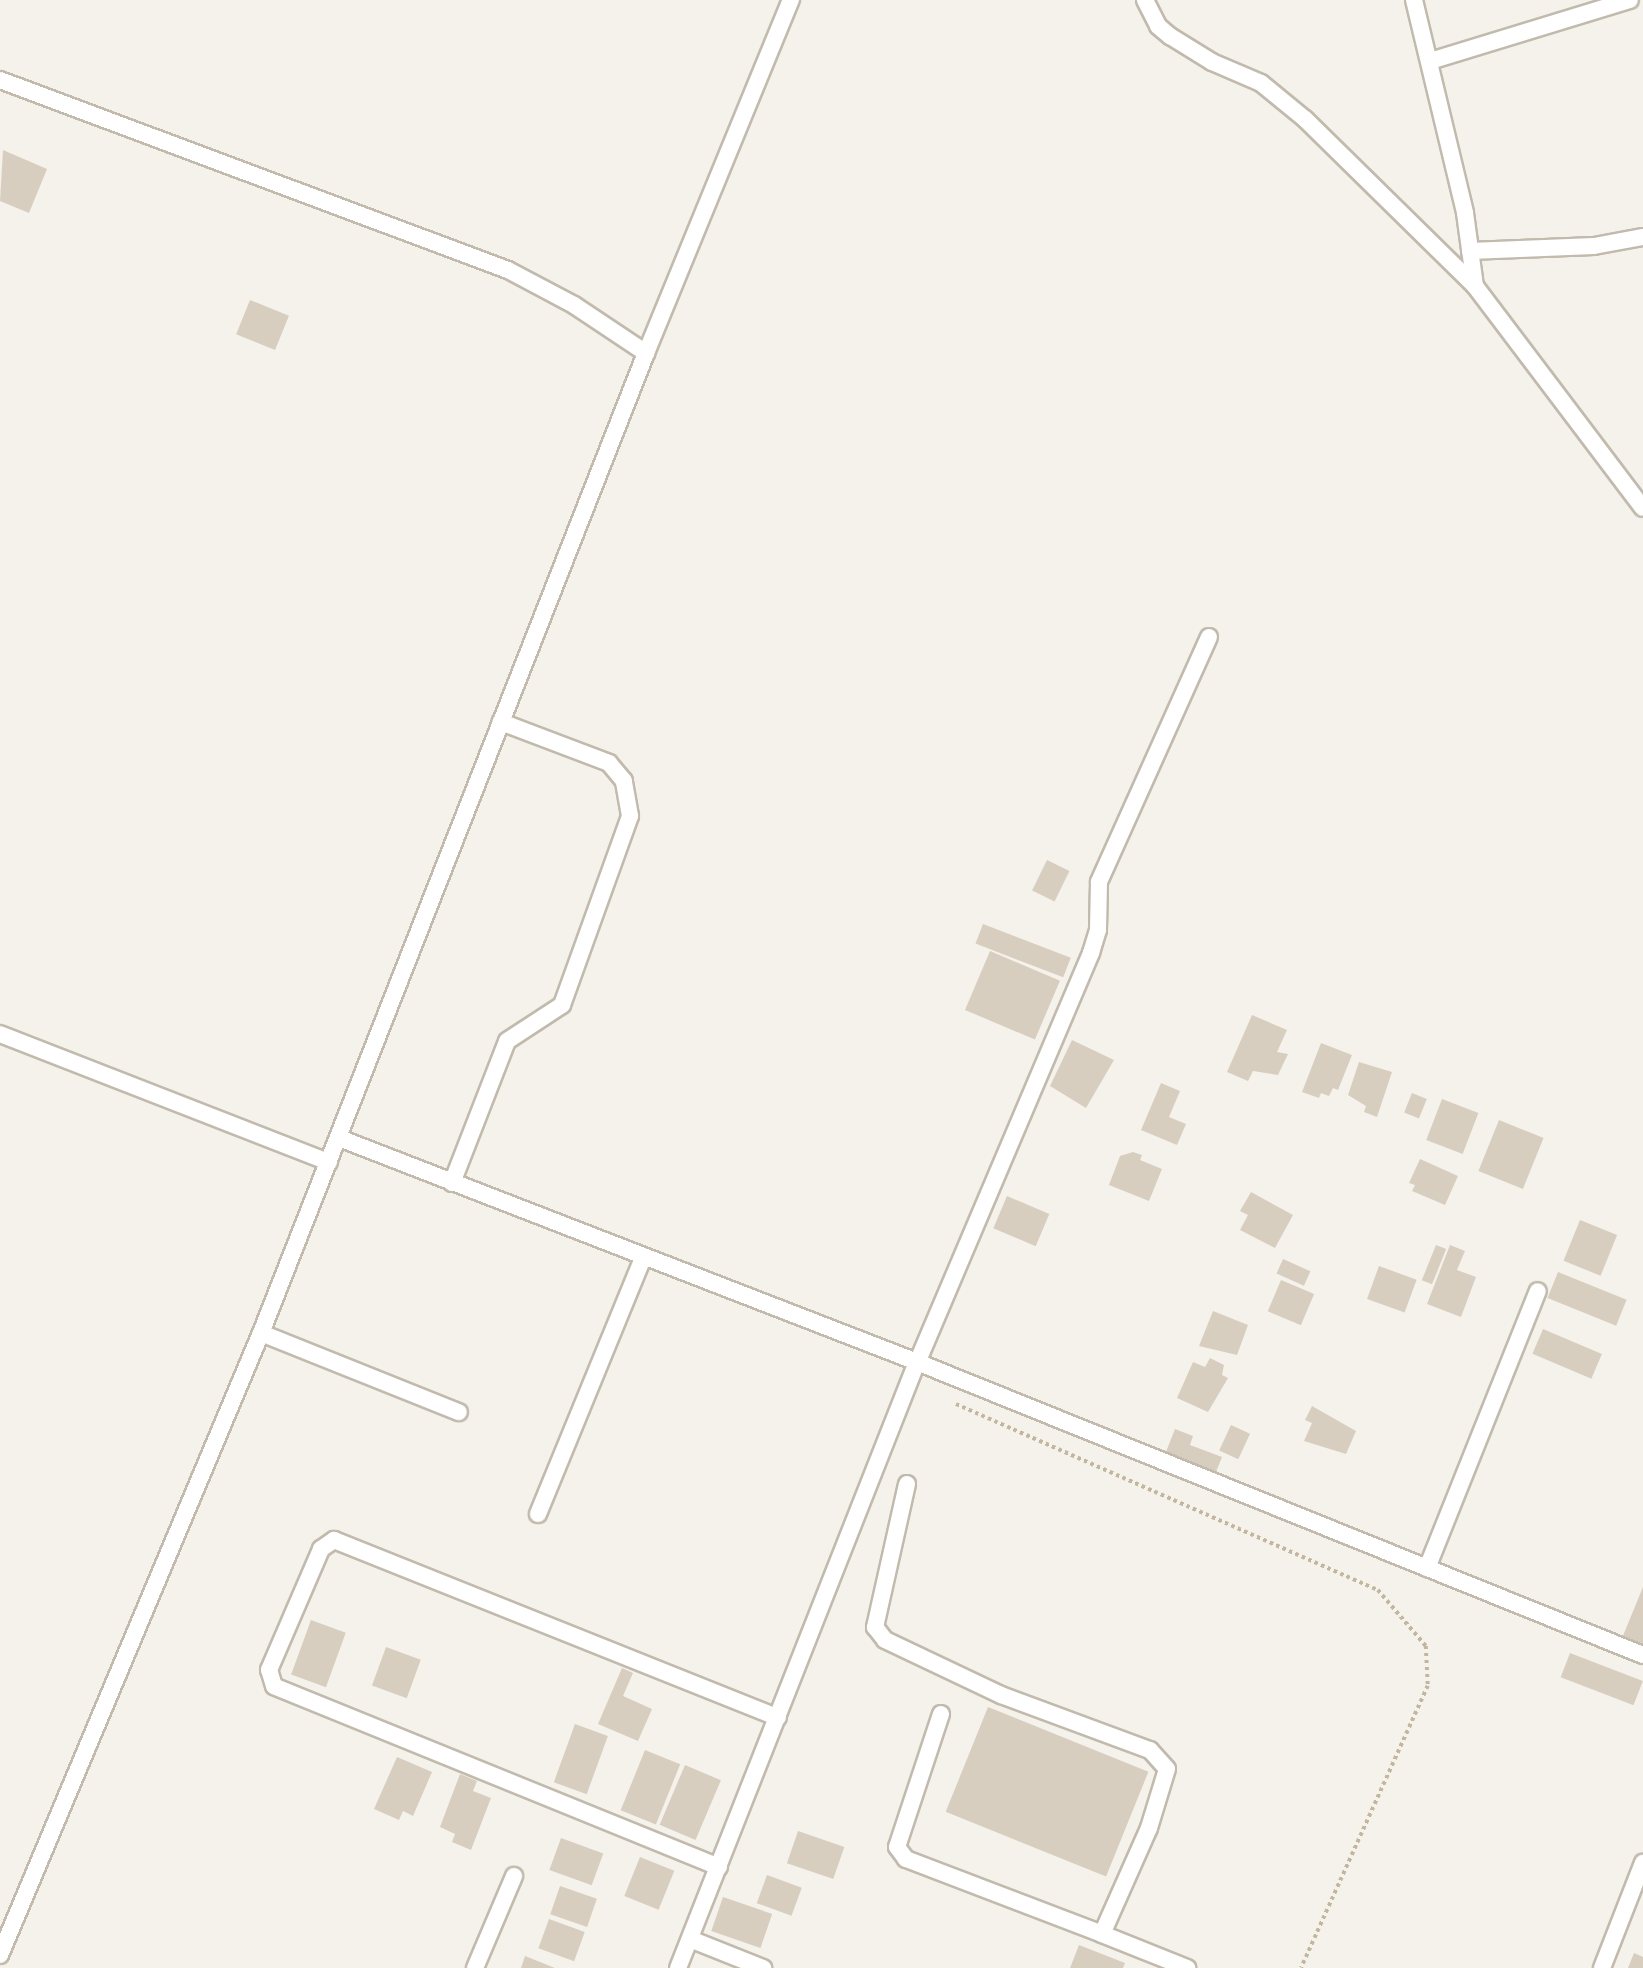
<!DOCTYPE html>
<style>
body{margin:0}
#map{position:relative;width:1643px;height:1968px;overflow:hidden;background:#f5f2eb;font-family:"Source Sans 3",sans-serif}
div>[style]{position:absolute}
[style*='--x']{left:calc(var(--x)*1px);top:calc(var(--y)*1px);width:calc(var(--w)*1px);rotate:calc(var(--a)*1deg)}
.building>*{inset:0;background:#d7cec0;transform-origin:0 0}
.path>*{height:3.5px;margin-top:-1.75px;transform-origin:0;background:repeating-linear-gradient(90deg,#c3b69e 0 3.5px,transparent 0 7px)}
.roads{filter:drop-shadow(2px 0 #c1baad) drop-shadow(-2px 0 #c1baad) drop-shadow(0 2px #c1baad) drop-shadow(0 -2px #c1baad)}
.minor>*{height:16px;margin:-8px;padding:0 8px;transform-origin:8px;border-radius:8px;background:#fff}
span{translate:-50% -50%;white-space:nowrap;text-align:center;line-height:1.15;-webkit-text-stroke:5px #fff;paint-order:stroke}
</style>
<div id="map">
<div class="building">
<i style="clip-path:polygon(3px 150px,47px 169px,29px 213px,0 201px)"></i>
<i style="left:250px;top:300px;width:42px;height:37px;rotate:22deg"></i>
<i style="left:1047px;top:860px;width:25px;height:34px;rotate:26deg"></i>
<i style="left:983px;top:924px;width:94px;height:21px;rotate:21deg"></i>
<i style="left:990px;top:951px;width:76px;height:64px;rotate:23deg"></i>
<i style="clip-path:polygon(1252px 1015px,1287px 1030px,1277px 1052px,1288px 1054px,1278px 1075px,1253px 1071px,1248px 1081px,1227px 1072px)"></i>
<i style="clip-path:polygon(1072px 1040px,1114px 1060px,1086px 1108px,1050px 1086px)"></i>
<i style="clip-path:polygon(1321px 1043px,1352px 1055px,1338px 1090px,1333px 1088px,1329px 1096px,1321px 1093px,1319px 1098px,1302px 1092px)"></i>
<i style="clip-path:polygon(1359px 1062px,1392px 1072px,1377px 1117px,1364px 1112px,1366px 1106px,1348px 1095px)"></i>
<i style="clip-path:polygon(1161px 1083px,1180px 1091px,1169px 1117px,1186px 1124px,1177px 1145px,1141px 1130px)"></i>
<i style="left:1412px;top:1093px;width:16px;height:21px;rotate:22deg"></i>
<i style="left:1442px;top:1099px;width:39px;height:44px;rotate:21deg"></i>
<i style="left:1499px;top:1120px;width:48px;height:55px;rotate:22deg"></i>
<i style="clip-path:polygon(1133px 1152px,1142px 1155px,1140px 1160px,1162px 1169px,1149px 1201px,1109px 1185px,1120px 1156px)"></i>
<i style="clip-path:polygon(1420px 1159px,1458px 1176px,1445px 1205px,1412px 1191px,1415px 1185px,1409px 1183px)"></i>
<i style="clip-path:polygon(1251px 1192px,1293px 1215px,1275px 1248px,1240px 1230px,1248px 1215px,1240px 1211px)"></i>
<i style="left:1007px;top:1196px;width:46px;height:35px;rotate:23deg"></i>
<i style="left:1580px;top:1220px;width:40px;height:44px;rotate:22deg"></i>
<i style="left:1436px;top:1245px;width:11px;height:38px;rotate:22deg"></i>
<i style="clip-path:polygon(1450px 1245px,1465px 1251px,1457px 1270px,1476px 1277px,1461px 1317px,1427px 1304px)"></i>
<i style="left:1283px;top:1259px;width:30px;height:16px;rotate:24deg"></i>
<i style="left:1379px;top:1266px;width:40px;height:35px;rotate:20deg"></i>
<i style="left:1558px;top:1272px;width:74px;height:28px;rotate:22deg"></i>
<i style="left:1281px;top:1280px;width:36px;height:34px;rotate:23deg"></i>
<i style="clip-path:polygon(1213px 1311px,1248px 1325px,1237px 1355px,1199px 1346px)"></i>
<i style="left:1543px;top:1329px;width:64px;height:27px;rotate:23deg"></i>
<i style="clip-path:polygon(1210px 1358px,1224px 1365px,1222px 1375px,1228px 1378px,1208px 1412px,1177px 1398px,1193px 1362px,1205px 1367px)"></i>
<i style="clip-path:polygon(1312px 1406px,1356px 1431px,1346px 1454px,1304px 1441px,1312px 1423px,1305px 1420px)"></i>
<i style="left:1231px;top:1425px;width:21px;height:28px;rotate:25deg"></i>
<i style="clip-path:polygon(1175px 1429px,1193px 1436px,1190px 1445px,1222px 1457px,1214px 1477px,1164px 1457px)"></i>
<i style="clip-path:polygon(1643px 1587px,1643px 1652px,1620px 1643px)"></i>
<i style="left:311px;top:1620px;width:37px;height:58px;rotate:20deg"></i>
<i style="left:386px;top:1647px;width:37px;height:41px;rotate:20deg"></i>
<i style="left:1570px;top:1653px;width:78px;height:26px;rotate:21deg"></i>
<i style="clip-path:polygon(622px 1668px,633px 1673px,623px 1696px,652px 1709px,638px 1741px,598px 1724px)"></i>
<i style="left:988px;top:1707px;width:173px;height:113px;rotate:22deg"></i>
<i style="left:575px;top:1724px;width:35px;height:62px;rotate:20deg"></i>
<i style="left:645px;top:1750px;width:38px;height:65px;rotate:22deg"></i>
<i style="clip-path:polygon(397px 1757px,432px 1772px,413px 1816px,403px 1811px,399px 1820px,374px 1809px)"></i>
<i style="left:685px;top:1765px;width:39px;height:65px;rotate:23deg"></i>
<i style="clip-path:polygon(460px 1774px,477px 1781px,473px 1791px,491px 1798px,471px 1850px,452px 1842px,455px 1834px,440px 1827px)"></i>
<i style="left:798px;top:1831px;width:49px;height:34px;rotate:19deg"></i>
<i style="left:561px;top:1838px;width:45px;height:34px;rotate:20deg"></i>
<i style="left:640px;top:1857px;width:37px;height:42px;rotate:22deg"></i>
<i style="left:767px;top:1875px;width:37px;height:30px;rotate:20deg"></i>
<i style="left:560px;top:1886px;width:39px;height:30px;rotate:19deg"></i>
<i style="left:723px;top:1897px;width:52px;height:36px;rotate:19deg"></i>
<i style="left:549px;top:1919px;width:38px;height:31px;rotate:20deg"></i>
<i style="clip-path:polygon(1079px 1945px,1125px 1963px,1123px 1968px,1070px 1968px)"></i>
<i style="clip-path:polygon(1634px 1953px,1643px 1957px,1643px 1968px,1628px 1968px)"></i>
<i style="clip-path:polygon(525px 1956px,555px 1968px,521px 1968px)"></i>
</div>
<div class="path">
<i style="--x:956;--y:1404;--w:461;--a:23.8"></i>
<i style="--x:1378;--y:1590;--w:74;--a:49.4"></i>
<i style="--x:1426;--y:1646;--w:40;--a:87.1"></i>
<i style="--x:1428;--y:1686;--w:309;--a:114.2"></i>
</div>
<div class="roads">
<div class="minor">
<i style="--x:1145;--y:0;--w:29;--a:63"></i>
<i style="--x:1158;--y:26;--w:16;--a:40"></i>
<i style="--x:1170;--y:36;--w:49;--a:31.8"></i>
<i style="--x:1212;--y:62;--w:53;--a:23.2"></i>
<i style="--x:1261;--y:83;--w:57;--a:39.3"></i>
<i style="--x:1305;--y:119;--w:238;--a:44.5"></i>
<i style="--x:1475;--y:286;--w:278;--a:52.9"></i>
<i style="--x:1414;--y:0;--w:219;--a:76.5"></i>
<i style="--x:1465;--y:213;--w:74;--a:82.2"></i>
<i style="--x:1430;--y:61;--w:209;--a:-17"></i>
<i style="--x:0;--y:80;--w:542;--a:20.51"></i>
<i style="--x:508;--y:270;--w:75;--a:27.9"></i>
<i style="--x:574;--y:305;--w:87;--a:33.7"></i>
<i style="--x:1470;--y:251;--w:124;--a:-2.3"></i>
<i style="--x:1594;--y:246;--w:50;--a:-10.4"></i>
<i style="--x:1209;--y:637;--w:269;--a:114.2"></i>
<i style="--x:1099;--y:882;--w:48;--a:91.2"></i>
<i style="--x:1098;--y:930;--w:24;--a:107"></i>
<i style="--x:1091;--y:953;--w:444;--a:113"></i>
<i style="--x:917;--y:1362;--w:783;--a:21.98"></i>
<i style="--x:0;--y:1034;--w:353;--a:21.3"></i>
<i style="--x:339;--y:1138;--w:620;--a:21.18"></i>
<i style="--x:917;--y:1362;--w:651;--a:111.52"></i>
<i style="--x:452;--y:1183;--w:152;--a:-68.8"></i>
<i style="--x:507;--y:1041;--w:66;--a:-33.2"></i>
<i style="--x:562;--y:1005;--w:201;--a:-70.2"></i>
<i style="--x:630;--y:816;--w:36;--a:-100"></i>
<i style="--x:624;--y:781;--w:23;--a:-130"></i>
<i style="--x:609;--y:763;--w:116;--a:-159.2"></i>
<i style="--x:261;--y:1333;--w:213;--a:21.8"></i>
<i style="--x:907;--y:1484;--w:147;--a:102.6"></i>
<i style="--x:875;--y:1627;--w:16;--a:52"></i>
<i style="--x:885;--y:1640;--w:128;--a:25.4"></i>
<i style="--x:1001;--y:1695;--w:159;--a:20.3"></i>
<i style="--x:1150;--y:1750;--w:25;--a:48"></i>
<i style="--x:1167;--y:1769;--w:62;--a:107"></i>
<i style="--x:1149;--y:1828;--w:116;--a:113.9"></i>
<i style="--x:1102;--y:1934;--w:92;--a:21.8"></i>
<i style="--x:538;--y:1514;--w:277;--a:-67.7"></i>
<i style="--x:1427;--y:1568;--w:298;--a:-68.2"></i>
<i style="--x:941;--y:1714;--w:140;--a:108.3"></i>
<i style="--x:897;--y:1847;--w:15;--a:53"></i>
<i style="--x:906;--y:1859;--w:210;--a:20.9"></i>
<i style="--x:719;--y:1867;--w:480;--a:-157.9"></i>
<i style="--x:274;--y:1686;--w:17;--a:-107"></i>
<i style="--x:269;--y:1670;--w:132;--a:-66.7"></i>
<i style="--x:321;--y:1549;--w:16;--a:-35"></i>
<i style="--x:334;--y:1540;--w:478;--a:21.8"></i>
<i style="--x:690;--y:1939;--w:79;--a:21.7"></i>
<i style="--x:0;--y:1955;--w:675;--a:-67.24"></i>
<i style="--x:261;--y:1333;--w:1053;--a:-68.55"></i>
<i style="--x:646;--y:353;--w:382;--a:-67.7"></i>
<i style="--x:475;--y:1968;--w:100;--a:-67"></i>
<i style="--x:1602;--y:1968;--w:113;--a:-68.7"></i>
</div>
</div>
</div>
